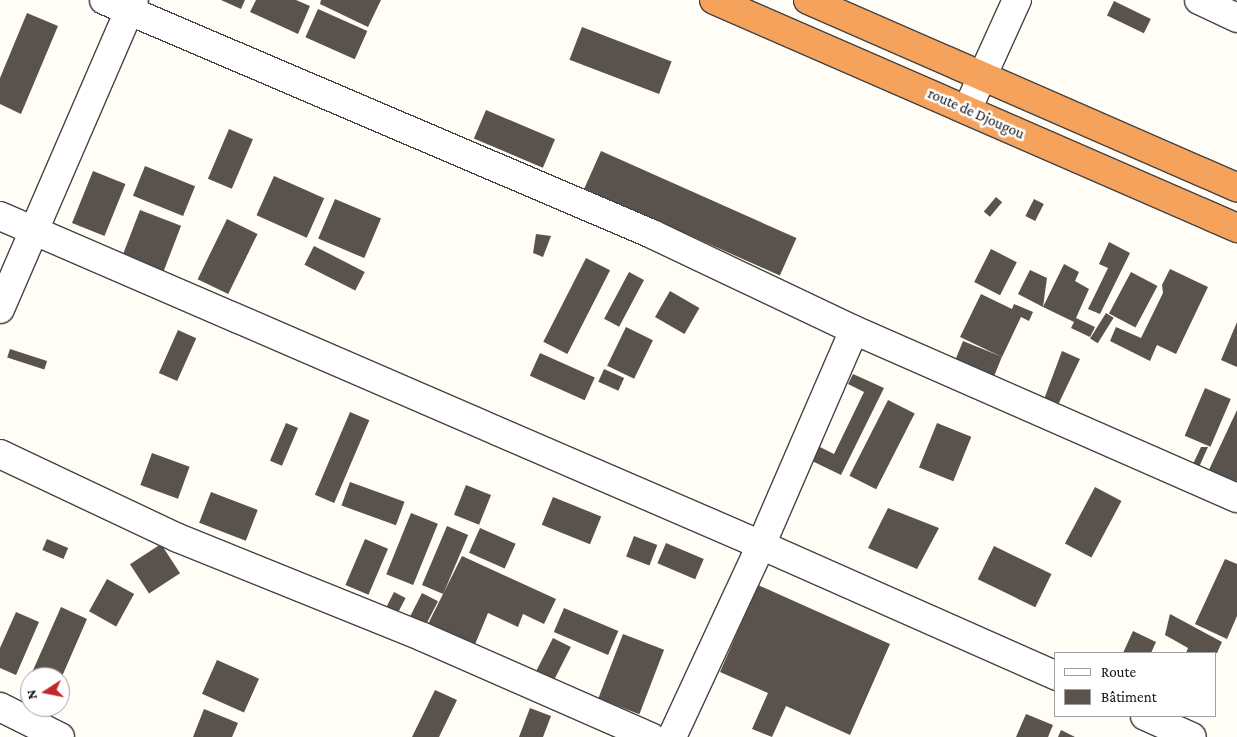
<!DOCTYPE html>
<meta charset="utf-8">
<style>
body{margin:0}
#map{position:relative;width:1237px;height:737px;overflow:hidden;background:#fffdf5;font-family:"Crimson Pro",serif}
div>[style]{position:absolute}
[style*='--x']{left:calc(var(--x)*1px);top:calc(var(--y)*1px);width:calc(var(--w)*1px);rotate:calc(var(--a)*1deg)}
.building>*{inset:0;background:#5a524d;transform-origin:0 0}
.roads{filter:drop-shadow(1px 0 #444) drop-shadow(-1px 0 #444) drop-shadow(0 1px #444) drop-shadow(0 -1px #444)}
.minor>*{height:28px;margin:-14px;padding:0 14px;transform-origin:14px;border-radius:14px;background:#fff}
.highway>*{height:28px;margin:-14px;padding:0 14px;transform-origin:14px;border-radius:14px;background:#f5a25d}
span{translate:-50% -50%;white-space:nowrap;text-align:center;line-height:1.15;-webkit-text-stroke:5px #fff;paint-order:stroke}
.street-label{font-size:15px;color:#111}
.legend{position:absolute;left:1054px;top:652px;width:162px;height:65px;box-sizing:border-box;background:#fff;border:1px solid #a0a0a0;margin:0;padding:6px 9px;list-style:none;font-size:15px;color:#111}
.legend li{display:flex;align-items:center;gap:10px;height:25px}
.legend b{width:25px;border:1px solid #a0a0a0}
.north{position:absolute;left:20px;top:667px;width:50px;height:50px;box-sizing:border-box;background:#fff;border:1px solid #a0a0a0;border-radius:50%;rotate:259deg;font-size:14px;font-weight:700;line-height:20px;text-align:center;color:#111}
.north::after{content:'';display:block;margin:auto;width:18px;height:22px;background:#c4262e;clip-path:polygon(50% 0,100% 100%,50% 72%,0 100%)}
</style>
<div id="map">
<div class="building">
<i style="clip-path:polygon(221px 0,245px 0,241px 9px)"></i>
<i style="clip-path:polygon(256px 0,296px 0,310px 6px,298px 34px,250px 12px)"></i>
<i style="clip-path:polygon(321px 0,381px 0,368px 27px,320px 4px)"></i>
<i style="left:1114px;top:1px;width:41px;height:16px;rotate:26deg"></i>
<i style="left:318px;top:9px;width:54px;height:31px;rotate:24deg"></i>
<i style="clip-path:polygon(27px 13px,58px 26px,21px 114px,0 104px,0 78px)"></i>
<i style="left:582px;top:27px;width:96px;height:35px;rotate:21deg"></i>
<i style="left:486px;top:110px;width:75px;height:31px;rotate:23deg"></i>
<i style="left:229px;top:129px;width:26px;height:54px;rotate:23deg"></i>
<i style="left:601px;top:151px;width:214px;height:41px;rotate:24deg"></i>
<i style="left:145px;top:166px;width:54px;height:32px;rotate:22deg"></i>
<i style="left:93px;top:171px;width:35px;height:56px;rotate:22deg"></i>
<i style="left:274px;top:176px;width:55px;height:43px;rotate:24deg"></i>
<i style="left:996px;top:197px;width:8px;height:19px;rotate:40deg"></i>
<i style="left:335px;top:199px;width:50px;height:43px;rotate:23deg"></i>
<i style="left:1034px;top:199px;width:11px;height:19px;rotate:27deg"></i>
<i style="left:140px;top:210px;width:44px;height:55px;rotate:21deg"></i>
<i style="left:227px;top:219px;width:34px;height:67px;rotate:26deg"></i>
<i style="clip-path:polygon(536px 234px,551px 236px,543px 257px,533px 253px)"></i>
<i style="clip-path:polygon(1109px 242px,1130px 253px,1100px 314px,1088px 309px,1108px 268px,1099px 264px)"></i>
<i style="left:314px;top:246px;width:57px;height:21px;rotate:27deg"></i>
<i style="left:991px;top:249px;width:29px;height:37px;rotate:27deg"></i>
<i style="left:586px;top:258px;width:27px;height:94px;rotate:27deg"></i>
<i style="clip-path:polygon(1064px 264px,1079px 272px,1075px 281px,1089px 289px,1076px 318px,1095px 327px,1090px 337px,1071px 328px,1074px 322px,1043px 307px,1018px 294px,1030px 270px,1047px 278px,1043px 307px)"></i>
<i style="clip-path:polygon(1170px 269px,1208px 287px,1176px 354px,1157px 345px,1150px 361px,1110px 341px,1116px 327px,1141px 338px,1163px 293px,1162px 285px)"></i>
<i style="left:629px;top:272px;width:17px;height:53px;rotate:28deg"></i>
<i style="left:1131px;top:272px;width:30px;height:47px;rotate:28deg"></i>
<i style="left:670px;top:291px;width:34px;height:30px;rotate:30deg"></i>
<i style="clip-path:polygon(981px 294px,1012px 309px,1014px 304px,1033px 312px,1029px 321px,1021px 317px,1002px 357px,960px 337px)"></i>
<i style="left:1106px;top:313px;width:9px;height:30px;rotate:32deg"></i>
<i style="clip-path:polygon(1237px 322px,1237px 367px,1221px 360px)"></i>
<i style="left:626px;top:327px;width:30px;height:43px;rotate:26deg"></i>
<i style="left:178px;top:330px;width:20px;height:47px;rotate:24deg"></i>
<i style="left:963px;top:341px;width:42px;height:30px;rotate:22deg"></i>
<i style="left:10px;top:349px;width:39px;height:9px;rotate:18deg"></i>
<i style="clip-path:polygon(1062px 351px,1080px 359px,1056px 409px,1043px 402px)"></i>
<i style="left:540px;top:353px;width:60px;height:25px;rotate:24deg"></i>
<i style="left:604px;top:369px;width:22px;height:14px;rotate:24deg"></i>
<i style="clip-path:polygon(853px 374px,884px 388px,841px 475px,810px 460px,816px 445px,834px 454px,864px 392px,848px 384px)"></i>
<i style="left:1205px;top:388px;width:28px;height:52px;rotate:23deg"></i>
<i style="left:888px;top:400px;width:30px;height:85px;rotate:27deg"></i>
<i style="clip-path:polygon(1237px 410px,1237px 480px,1234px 486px,1207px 474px)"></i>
<i style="left:350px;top:412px;width:21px;height:90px;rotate:23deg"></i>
<i style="left:286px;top:423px;width:13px;height:41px;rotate:23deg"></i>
<i style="left:937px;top:423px;width:37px;height:48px;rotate:22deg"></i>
<i style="clip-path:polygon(1201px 447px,1208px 447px,1199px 467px,1193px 464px)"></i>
<i style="left:152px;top:453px;width:40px;height:34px;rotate:20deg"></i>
<i style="left:350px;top:482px;width:58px;height:25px;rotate:20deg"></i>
<i style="left:466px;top:485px;width:27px;height:32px;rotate:22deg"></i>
<i style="left:1095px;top:487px;width:30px;height:64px;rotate:28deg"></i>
<i style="left:211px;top:492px;width:50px;height:33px;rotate:21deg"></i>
<i style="left:553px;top:497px;width:52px;height:30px;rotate:22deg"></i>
<i style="clip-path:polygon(888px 508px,939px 528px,917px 569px,868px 548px)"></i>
<i style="left:411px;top:513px;width:29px;height:66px;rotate:22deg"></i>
<i style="left:447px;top:526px;width:23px;height:64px;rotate:23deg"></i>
<i style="left:480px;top:528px;width:39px;height:27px;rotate:24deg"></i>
<i style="left:634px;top:536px;width:25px;height:22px;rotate:21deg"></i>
<i style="left:47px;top:539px;width:23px;height:12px;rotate:23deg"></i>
<i style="left:365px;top:539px;width:25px;height:50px;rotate:23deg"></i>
<i style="left:666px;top:543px;width:41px;height:22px;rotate:23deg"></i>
<i style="left:161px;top:544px;width:35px;height:37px;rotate:57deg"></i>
<i style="left:994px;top:546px;width:64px;height:37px;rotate:26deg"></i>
<i style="clip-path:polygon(462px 556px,556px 599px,544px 624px,523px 614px,518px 627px,488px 613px,471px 654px,425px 630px)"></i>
<i style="clip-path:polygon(1225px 559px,1237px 564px,1237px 616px,1227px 639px,1195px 624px)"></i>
<i style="left:107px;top:579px;width:31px;height:37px;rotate:29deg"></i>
<i style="clip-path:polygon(758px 585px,890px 644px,850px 735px,786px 706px,772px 737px,752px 729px,768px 693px,720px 672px)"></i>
<i style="left:394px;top:592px;width:13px;height:17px;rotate:27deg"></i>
<i style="left:422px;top:593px;width:18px;height:26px;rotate:27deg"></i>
<i style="clip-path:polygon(61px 607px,87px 619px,60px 681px,60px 677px,30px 677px)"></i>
<i style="left:564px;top:608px;width:59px;height:26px;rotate:23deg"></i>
<i style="clip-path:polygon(16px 612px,39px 622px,16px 675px,0 668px,0 648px)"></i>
<i style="clip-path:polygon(1170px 614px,1222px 642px,1217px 653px,1186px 653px,1188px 648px,1165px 635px)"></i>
<i style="clip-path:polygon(1133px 631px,1156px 642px,1151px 653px,1123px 653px)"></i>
<i style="left:623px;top:634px;width:44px;height:69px;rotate:21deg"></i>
<i style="left:553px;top:638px;width:20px;height:47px;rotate:27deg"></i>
<i style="left:217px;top:660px;width:46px;height:37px;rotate:24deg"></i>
<i style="clip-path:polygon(30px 678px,30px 700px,22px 696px)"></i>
<i style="clip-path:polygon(435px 690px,457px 700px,439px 737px,412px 737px)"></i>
<i style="clip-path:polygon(530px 708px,551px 716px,543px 737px,519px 737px)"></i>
<i style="clip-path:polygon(204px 709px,238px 723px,232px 737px,193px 737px)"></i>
<i style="clip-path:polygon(1026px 714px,1053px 725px,1048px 737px,1016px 737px)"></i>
<i style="clip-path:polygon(1061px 730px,1075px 737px,1058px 737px)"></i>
</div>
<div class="roads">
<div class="minor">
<i style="--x:104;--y:0;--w:596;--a:23.12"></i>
<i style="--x:652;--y:234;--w:224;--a:25.4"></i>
<i style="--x:854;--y:330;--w:418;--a:23.7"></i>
<i style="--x:1199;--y:0;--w:42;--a:25.3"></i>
<i style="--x:967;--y:110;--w:121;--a:-65.6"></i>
<i style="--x:0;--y:216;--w:829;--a:23.38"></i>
<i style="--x:761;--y:545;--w:323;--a:23.9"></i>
<i style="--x:0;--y:309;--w:337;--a:-66.6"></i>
<i style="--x:0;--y:454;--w:197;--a:25.3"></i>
<i style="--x:178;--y:538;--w:264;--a:22"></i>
<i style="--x:423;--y:637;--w:249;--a:23.7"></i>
<i style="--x:0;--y:707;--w:67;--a:26.6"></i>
<i style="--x:1145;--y:716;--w:51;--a:24.1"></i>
<i style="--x:672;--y:737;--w:212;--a:-65.1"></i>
<i style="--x:761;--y:545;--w:234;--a:-66.6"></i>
</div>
<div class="highway">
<i style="--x:714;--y:0;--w:571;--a:23.55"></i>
<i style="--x:808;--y:0;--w:468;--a:23.6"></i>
</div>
</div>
<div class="street-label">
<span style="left:976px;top:114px;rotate:24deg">route de Djougou</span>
</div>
<ul class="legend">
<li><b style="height:6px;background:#fff"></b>Route</li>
<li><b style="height:14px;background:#5a524d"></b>Bâtiment</li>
</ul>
<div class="north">N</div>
</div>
